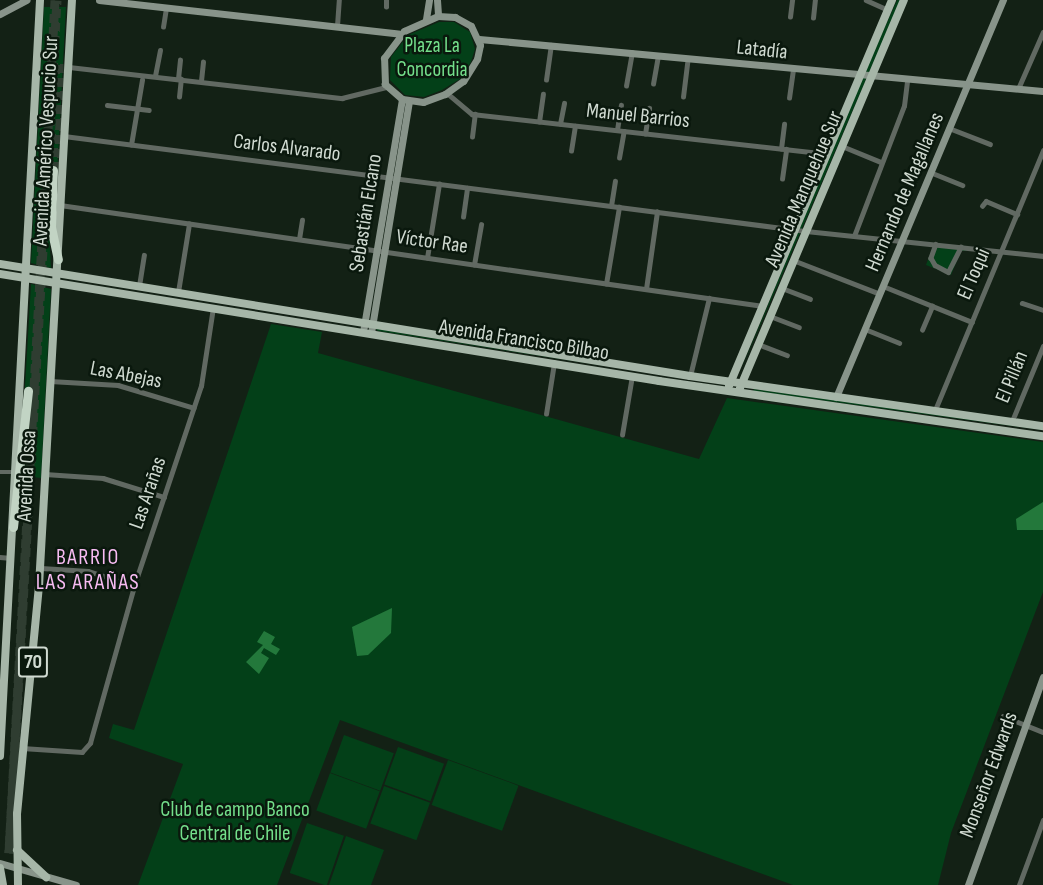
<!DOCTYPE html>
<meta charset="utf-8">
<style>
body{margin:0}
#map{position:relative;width:1043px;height:885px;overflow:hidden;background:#132115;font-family:"Sofia Sans Condensed",sans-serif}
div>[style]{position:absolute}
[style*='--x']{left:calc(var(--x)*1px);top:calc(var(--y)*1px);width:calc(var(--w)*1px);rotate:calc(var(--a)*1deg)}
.green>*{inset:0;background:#034018;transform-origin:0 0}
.water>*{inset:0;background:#23783b}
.highway-tunnel>*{height:9px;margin-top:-4.5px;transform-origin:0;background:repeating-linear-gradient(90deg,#2f3d31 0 9px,transparent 0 13.5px)}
.street>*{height:4.5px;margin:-2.25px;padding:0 2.25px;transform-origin:2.25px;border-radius:2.25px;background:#616962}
.secondary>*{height:7px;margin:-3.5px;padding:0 3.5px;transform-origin:3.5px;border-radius:3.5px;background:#88948a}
.primary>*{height:8px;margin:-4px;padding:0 4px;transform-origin:4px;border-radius:4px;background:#a6b6a8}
.highway>*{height:9px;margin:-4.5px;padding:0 4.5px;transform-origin:4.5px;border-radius:4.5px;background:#c2d4c4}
span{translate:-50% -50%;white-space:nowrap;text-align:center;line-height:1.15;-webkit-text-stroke:5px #0a180d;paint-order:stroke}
.shield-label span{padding:2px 4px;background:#0a180d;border:2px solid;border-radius:4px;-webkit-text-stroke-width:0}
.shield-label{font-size:20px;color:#d0dad1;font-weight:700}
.park-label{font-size:21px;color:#74df8b}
.street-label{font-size:21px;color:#d0dad1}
.neighbourhood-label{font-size:22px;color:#f7bbf2;letter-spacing:1.5px}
</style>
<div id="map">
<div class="green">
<i style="clip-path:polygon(897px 0,900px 0,739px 375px,859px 85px)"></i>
<i style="clip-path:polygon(44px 7px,66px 7px,54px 232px,49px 232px,51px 268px,31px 263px)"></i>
<i style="clip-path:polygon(439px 22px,454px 22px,470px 32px,475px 49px,471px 62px,460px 79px,442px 90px,424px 97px,405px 95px,390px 80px,391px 57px,408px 35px)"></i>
<i style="clip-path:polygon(933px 246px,974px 251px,961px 251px,951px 275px,926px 265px)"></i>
<i style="clip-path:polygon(31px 284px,51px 289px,41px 478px,24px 476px,30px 414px,21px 455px)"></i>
<i style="clip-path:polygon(271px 324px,322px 332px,318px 353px,699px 459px,727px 398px,1043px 442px,1043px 592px,951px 833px,938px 885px,793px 885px,340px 720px,277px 885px,138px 885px,183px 764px,109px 738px,113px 724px,134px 730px)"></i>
<i style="clip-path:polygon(375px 328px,417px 336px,658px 374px,378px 331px)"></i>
<i style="clip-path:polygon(754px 389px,1043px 429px,1043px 430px,753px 391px)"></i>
<i style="left:344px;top:735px;width:53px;height:40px;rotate:20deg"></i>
<i style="left:398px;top:747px;width:49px;height:40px;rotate:20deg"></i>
<i style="left:448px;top:760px;width:75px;height:48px;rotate:20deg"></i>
<i style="left:330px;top:773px;width:53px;height:40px;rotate:20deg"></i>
<i style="left:384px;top:786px;width:49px;height:40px;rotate:20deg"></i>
<i style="left:307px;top:823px;width:39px;height:53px;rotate:19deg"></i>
<i style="clip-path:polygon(346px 836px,384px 850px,371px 885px,329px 885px)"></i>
</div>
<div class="water">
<i style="clip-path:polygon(1043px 502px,1043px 530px,1017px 530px,1016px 519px)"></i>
<i style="clip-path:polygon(392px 608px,391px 633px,368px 655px,357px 656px,352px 627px)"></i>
<i style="clip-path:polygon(264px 631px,275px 637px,271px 644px,280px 649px,276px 655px,264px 648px,261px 653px,269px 658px,259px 674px,246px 662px,263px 645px,257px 642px)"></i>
</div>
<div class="highway-tunnel">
<i style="--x:55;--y:0;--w:854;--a:93.09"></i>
<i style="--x:9;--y:853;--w:854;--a:-86.78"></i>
<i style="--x:53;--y:170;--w:44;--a:-80.8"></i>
<i style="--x:60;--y:127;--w:65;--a:-90.9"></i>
</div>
<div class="street">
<i style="--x:866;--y:0;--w:24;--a:24"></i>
<i style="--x:386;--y:7;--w:7;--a:-90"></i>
<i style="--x:790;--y:17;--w:17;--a:-83"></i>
<i style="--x:813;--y:18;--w:18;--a:-84"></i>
<i style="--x:337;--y:26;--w:26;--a:-86"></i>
<i style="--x:163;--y:27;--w:19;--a:-81"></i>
<i style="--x:69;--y:67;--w:275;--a:6.5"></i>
<i style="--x:342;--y:98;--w:45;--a:-14"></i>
<i style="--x:155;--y:76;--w:26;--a:-79"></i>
<i style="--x:178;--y:79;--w:19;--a:-84"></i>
<i style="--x:546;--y:80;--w:35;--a:-82"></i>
<i style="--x:201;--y:81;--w:19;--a:-84"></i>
<i style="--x:653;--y:84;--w:28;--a:-80"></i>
<i style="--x:626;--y:86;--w:34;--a:-80"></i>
<i style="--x:1018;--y:89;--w:62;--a:-66.3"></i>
<i style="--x:447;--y:93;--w:33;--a:40"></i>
<i style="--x:472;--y:114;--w:356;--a:6.4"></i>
<i style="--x:179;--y:97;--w:18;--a:-84"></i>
<i style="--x:683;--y:97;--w:38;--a:-83"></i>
<i style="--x:789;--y:98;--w:28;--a:-82"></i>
<i style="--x:107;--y:105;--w:42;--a:6.8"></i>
<i style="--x:539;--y:122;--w:28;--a:-82"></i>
<i style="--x:560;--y:124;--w:21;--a:-79"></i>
<i style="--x:949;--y:128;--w:44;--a:21.3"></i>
<i style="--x:617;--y:130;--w:25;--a:-81"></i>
<i style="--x:645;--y:134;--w:26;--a:-81"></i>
<i style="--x:64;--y:136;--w:748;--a:7.3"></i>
<i style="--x:806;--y:231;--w:238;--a:6"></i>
<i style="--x:472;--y:137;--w:23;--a:-83"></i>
<i style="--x:131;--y:145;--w:66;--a:-80.4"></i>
<i style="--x:842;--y:146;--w:42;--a:22.3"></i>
<i style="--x:781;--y:149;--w:25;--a:-83"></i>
<i style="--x:571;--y:151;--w:25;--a:-81"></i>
<i style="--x:619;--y:158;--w:27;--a:-80"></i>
<i style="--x:930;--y:172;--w:35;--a:22"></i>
<i style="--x:782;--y:179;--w:30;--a:-82"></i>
<i style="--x:60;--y:205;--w:710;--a:8.18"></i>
<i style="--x:611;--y:206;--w:25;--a:-81"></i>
<i style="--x:982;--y:206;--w:6;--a:-51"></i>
<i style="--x:986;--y:201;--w:34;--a:23"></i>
<i style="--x:463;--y:217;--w:29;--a:-82"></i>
<i style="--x:854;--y:236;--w:139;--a:-69"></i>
<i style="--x:904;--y:106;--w:25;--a:-83"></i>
<i style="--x:299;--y:239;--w:19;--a:-81"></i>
<i style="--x:936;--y:244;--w:15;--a:110"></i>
<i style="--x:931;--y:258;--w:8;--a:60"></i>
<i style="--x:935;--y:265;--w:15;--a:28"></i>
<i style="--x:948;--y:272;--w:28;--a:-63"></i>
<i style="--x:427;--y:258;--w:75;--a:-80.8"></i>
<i style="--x:793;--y:260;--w:93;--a:21.3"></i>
<i style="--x:474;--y:265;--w:41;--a:-80.1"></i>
<i style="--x:606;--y:284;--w:78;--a:-80.4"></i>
<i style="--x:139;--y:286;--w:31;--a:-81"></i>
<i style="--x:883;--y:286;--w:96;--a:22"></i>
<i style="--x:782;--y:288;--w:30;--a:21"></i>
<i style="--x:646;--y:289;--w:78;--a:-81.9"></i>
<i style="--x:178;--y:292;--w:69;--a:-80.8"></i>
<i style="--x:1022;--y:303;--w:22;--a:18"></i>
<i style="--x:770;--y:316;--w:31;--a:21"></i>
<i style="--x:865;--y:329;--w:37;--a:22"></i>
<i style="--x:922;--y:330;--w:26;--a:-67"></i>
<i style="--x:758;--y:344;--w:31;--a:21"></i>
<i style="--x:690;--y:376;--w:80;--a:-76.3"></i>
<i style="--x:50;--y:381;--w:68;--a:3.4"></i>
<i style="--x:118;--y:385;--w:79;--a:16.8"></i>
<i style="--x:935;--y:410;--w:281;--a:-67.4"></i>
<i style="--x:546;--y:414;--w:52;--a:-81.1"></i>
<i style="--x:1012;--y:421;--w:81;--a:-67.5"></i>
<i style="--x:622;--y:435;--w:60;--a:-80.4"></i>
<i style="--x:0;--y:472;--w:13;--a:0"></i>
<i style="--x:45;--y:474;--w:58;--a:3.9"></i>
<i style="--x:103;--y:478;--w:64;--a:17.3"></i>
<i style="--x:0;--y:557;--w:11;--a:5"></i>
<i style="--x:41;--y:568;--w:47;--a:3.7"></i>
<i style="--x:88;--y:571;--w:48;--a:18.1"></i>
<i style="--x:1003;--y:716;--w:43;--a:21.8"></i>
<i style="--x:22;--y:748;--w:60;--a:3.8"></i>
<i style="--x:82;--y:752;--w:12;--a:-48"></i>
<i style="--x:90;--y:743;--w:163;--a:-74.3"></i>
<i style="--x:134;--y:586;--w:211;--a:-71.5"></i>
<i style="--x:201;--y:386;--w:79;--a:-81.3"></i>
<i style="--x:1019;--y:885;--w:69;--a:-69.7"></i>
</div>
<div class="secondary">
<i style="--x:99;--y:0;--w:303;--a:6.4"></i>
<i style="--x:437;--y:0;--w:16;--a:86"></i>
<i style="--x:0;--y:14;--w:30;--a:-28"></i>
<i style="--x:438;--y:16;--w:17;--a:3"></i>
<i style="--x:455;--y:17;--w:18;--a:29"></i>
<i style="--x:471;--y:26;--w:21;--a:65"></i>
<i style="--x:480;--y:45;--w:14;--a:102"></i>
<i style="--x:477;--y:59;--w:26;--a:122"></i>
<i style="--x:463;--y:81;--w:22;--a:144"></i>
<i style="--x:445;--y:94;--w:23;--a:160"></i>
<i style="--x:423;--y:102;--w:21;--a:-172"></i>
<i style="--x:402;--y:99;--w:23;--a:-139"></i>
<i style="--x:385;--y:84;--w:26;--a:-92"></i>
<i style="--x:384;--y:58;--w:34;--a:-53"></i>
<i style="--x:404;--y:31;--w:37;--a:-24"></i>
<i style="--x:426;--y:19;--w:19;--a:-81"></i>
<i style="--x:479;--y:39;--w:566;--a:5.27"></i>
<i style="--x:363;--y:332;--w:236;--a:-80.5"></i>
<i style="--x:371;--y:333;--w:235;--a:-80.7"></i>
<i style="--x:836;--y:397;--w:431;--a:-67.2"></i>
<i style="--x:0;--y:863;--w:79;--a:16.1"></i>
<i style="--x:968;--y:885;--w:221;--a:-70.2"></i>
</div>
<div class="primary">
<i style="--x:0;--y:264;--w:699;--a:9.22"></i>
<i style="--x:690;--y:376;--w:357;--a:8.1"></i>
<i style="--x:0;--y:274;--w:668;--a:9.22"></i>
<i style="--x:659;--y:381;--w:388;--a:8.2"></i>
<i style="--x:729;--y:386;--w:419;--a:-67.1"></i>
<i style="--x:740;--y:388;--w:421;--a:-67.1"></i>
<i style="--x:0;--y:756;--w:757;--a:-86.97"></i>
<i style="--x:17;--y:850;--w:40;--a:43"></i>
<i style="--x:0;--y:868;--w:17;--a:80"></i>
<i style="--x:18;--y:885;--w:71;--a:-90.8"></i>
<i style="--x:17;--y:814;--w:229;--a:-84.5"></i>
<i style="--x:39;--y:586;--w:587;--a:-86.78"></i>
</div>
<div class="highway">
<i style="--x:53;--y:170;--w:57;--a:92"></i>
<i style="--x:51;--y:227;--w:33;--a:78"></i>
<i style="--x:13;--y:527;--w:137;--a:-83.7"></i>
</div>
<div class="shield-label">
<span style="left:33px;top:662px">70</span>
</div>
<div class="park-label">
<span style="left:432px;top:58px">Plaza La<br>Concordia</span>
<span style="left:235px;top:822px">Club de campo Banco<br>Central de Chile</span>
</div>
<div class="street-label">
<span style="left:762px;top:50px;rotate:6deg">Latadía</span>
<span style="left:638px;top:116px;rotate:6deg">Manuel Barrios</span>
<span style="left:46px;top:141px;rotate:-87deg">Avenida Américo Vespucio Sur</span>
<span style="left:287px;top:148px;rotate:7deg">Carlos Alvarado</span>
<span style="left:804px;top:189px;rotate:-67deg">Avenida Manquehue Sur</span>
<span style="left:905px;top:192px;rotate:-67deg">Hernando de Magallanes</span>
<span style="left:366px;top:213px;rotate:-81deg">Sebastián Elcano</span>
<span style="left:432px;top:242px;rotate:8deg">Víctor Rae</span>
<span style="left:974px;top:274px;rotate:-67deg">El Toqui</span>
<span style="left:524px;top:340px;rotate:9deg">Avenida Francisco Bilbao</span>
<span style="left:126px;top:375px;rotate:11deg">Las Abejas</span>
<span style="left:1012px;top:377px;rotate:-68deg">El Pillán</span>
<span style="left:27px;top:476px;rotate:-87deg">Avenida Ossa</span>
<span style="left:148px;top:493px;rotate:-71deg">Las Arañas</span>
<span style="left:989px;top:775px;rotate:-70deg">Monseñor Edwards</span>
</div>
<div class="neighbourhood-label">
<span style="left:88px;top:570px">BARRIO<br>LAS ARAÑAS</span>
</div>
</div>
